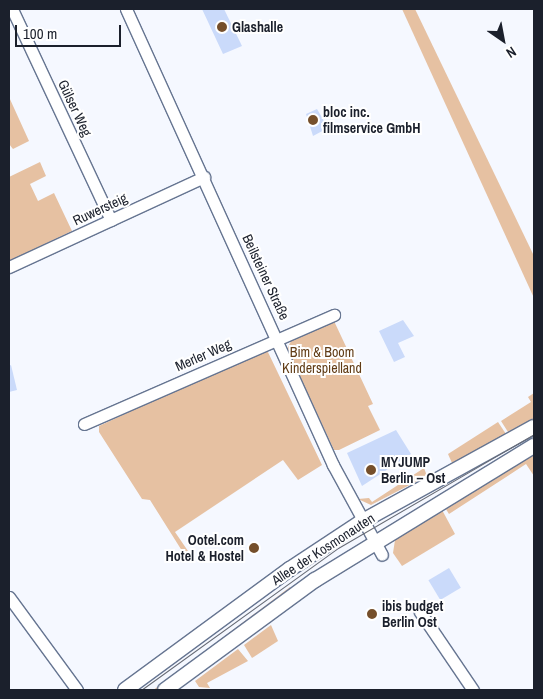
<!DOCTYPE html>
<meta charset="utf-8">
<style>
body{margin:0}
#map{position:relative;width:543px;height:699px;overflow:hidden;background:#f5f8ff;font-family:"Archivo Narrow",sans-serif}
div>[style]{position:absolute}
[style*='--x']{left:calc(var(--x)*1px);top:calc(var(--y)*1px);width:calc(var(--w)*1px);rotate:calc(var(--a)*1deg)}
.green>*{inset:0;background:#e6c1a2;transform-origin:0 0}
.building>*{inset:0;background:#cadafa;transform-origin:0 0}
.roads{filter:drop-shadow(1px 0 #667591) drop-shadow(-1px 0 #667591) drop-shadow(0 1px #667591) drop-shadow(0 -1px #667591)}
.minor>*{height:11px;margin:-5.5px;padding:0 5.5px;transform-origin:5.5px;border-radius:5.5px;background:#fff}
.major>*{height:14px;margin:-7px;padding:0 7px;transform-origin:7px;border-radius:7px;background:#fff}
.tram>*{height:1px;margin:-0.5px;padding:0 0.5px;transform-origin:0.5px;border-radius:0.5px;background:#666a74}
.dots>*{width:14px;height:14px;translate:-50% -50%;box-sizing:border-box;border:2px solid #fff;border-radius:50%}
span{translate:-50% -50%;white-space:nowrap;text-align:center;line-height:1.15;-webkit-text-stroke:4px #fff;paint-order:stroke}
.poi-label{font-size:14px;color:#1b202c;font-weight:700}
.left{translate:0 -50%;text-align:left}
.right{translate:-100% -50%;text-align:right}
.street-label{font-size:14px;color:#1b202c}
.park-label{font-size:14px;color:#613c16}
.frame{position:absolute;inset:0;border:10px solid #1b202c;pointer-events:none}
.north{position:absolute;left:478px;top:15px;width:50px;height:50px;-webkit-text-stroke:4px #fff;paint-order:stroke;rotate:147deg;font-size:14px;font-weight:700;line-height:20px;text-align:center;color:#1b202c}
.north::after{content:'';display:block;margin:auto;width:18px;height:22px;background:#1b202c;clip-path:polygon(50% 0,100% 100%,50% 72%,0 100%)}
.scale{position:absolute;left:15px;top:25px;width:106px;height:22px;box-sizing:border-box;border:2px solid #1b202c;border-top:0;padding-left:6px;font-size:15px;line-height:18px;white-space:nowrap;color:#1b202c;-webkit-text-stroke:4px #fff;paint-order:stroke}
</style>
<div id="map">
<div class="green">
<i style="clip-path:polygon(402px 9px,415px 9px,534px 256px,534px 298px)"></i>
<i style="clip-path:polygon(9px 97px,29px 141px,13px 149px,9px 144px)"></i>
<i style="clip-path:polygon(40px 162px,46px 176px,30px 184px,38px 201px,54px 193px,72px 231px,9px 261px,9px 177px)"></i>
<i style="clip-path:polygon(334px 321px,373px 404px,368px 406px,380px 430px,339px 450px,334px 450px,287px 349px,291px 341px)"></i>
<i style="clip-path:polygon(266px 348px,322px 465px,298px 480px,283px 460px,175px 532px,188px 551px,184px 554px,150px 500px,142px 499px,99px 432px,99px 426px)"></i>
<i style="clip-path:polygon(534px 393px,534px 418px,508px 432px,501px 421px,531px 402px,528px 397px)"></i>
<i style="clip-path:polygon(498px 422px,506px 434px,452px 463px,448px 454px)"></i>
<i style="clip-path:polygon(534px 454px,534px 476px,526px 464px,449px 514px,444px 506px)"></i>
<i style="clip-path:polygon(424px 468px,427px 476px,371px 505px,358px 499px,369px 498px,372px 502px)"></i>
<i style="clip-path:polygon(441px 508px,455px 534px,402px 566px,393px 553px,395px 540px)"></i>
<i style="left:290px;top:587px;width:5px;height:174px;rotate:53deg"></i>
<i style="clip-path:polygon(271px 625px,278px 641px,252px 658px,244px 645px)"></i>
<i style="clip-path:polygon(238px 649px,248px 661px,207px 683px,210px 688px,199px 687px,195px 681px)"></i>
</div>
<div class="building">
<i style="clip-path:polygon(202px 9px,224px 9px,242px 46px,223px 54px)"></i>
<i style="clip-path:polygon(317px 109px,328px 128px,313px 136px,306px 114px)"></i>
<i style="clip-path:polygon(403px 320px,414px 336px,398px 343px,405px 357px,394px 362px,379px 331px)"></i>
<i style="clip-path:polygon(11px 365px,17px 390px,9px 392px,9px 366px)"></i>
<i style="clip-path:polygon(396px 430px,411px 454px,362px 486px,347px 453px)"></i>
<i style="left:449px;top:568px;width:23px;height:24px;rotate:59deg"></i>
</div>
<div class="roads">
<div class="minor">
<i style="--x:12;--y:9;--w:233;--a:64.9"></i>
<i style="--x:126;--y:9;--w:501;--a:65.58"></i>
<i style="--x:333;--y:465;--w:102;--a:61.4"></i>
<i style="--x:9;--y:267;--w:215;--a:-24.8"></i>
<i style="--x:84;--y:424;--w:273;--a:-23.6"></i>
<i style="--x:9;--y:597;--w:115;--a:53.8"></i>
<i style="--x:420;--y:612;--w:94;--a:55.8"></i>
</div>
<div class="major">
<i style="--x:125;--y:690;--w:205;--a:-36.3"></i>
<i style="--x:290;--y:569;--w:85;--a:-33.5"></i>
<i style="--x:361;--y:522;--w:197;--a:-28.8"></i>
<i style="--x:165;--y:690;--w:186;--a:-36.3"></i>
<i style="--x:315;--y:580;--w:257;--a:-31.5"></i>
</div>
</div>
<div class="tram">
<i style="--x:141;--y:690;--w:243;--a:-35.8"></i>
<i style="--x:338;--y:548;--w:227;--a:-30.2"></i>
</div>
<div class="dots">
<i style="left:222px;top:27px;background:#754f2b"></i>
<i style="left:313px;top:120px;background:#754f2b"></i>
<i style="left:371px;top:470px;background:#754f2b"></i>
<i style="left:254px;top:548px;background:#754f2b"></i>
<i style="left:372px;top:614px;background:#754f2b"></i>
</div>
<div class="poi-label">
<span class="left" style="left:232px;top:27px">Glashalle</span>
<span class="left" style="left:323px;top:120px">bloc inc.<br>filmservice GmbH</span>
<span class="left" style="left:381px;top:470px">MYJUMP<br>Berlin – Ost</span>
<span class="right" style="left:244px;top:548px">Ootel.com<br>Hotel &amp; Hostel</span>
<span class="left" style="left:382px;top:614px">ibis budget<br>Berlin Ost</span>
</div>
<div class="street-label">
<span style="left:75px;top:108px;rotate:65deg">Gülser Weg</span>
<span style="left:100px;top:209px;rotate:-25deg">Ruwersteig</span>
<span style="left:266px;top:277px;rotate:65deg">Beilsteiner Straße</span>
<span style="left:203px;top:355px;rotate:-24deg">Merler Weg</span>
<span style="left:323px;top:549px;rotate:-33deg">Allee der Kosmonauten</span>
</div>
<div class="park-label">
<span style="left:322px;top:360px">Bim &amp; Boom<br>Kinderspielland</span>
</div>
<div class="frame"></div>
<div class="north">N</div>
<div class="scale">100 m</div>
</div>
